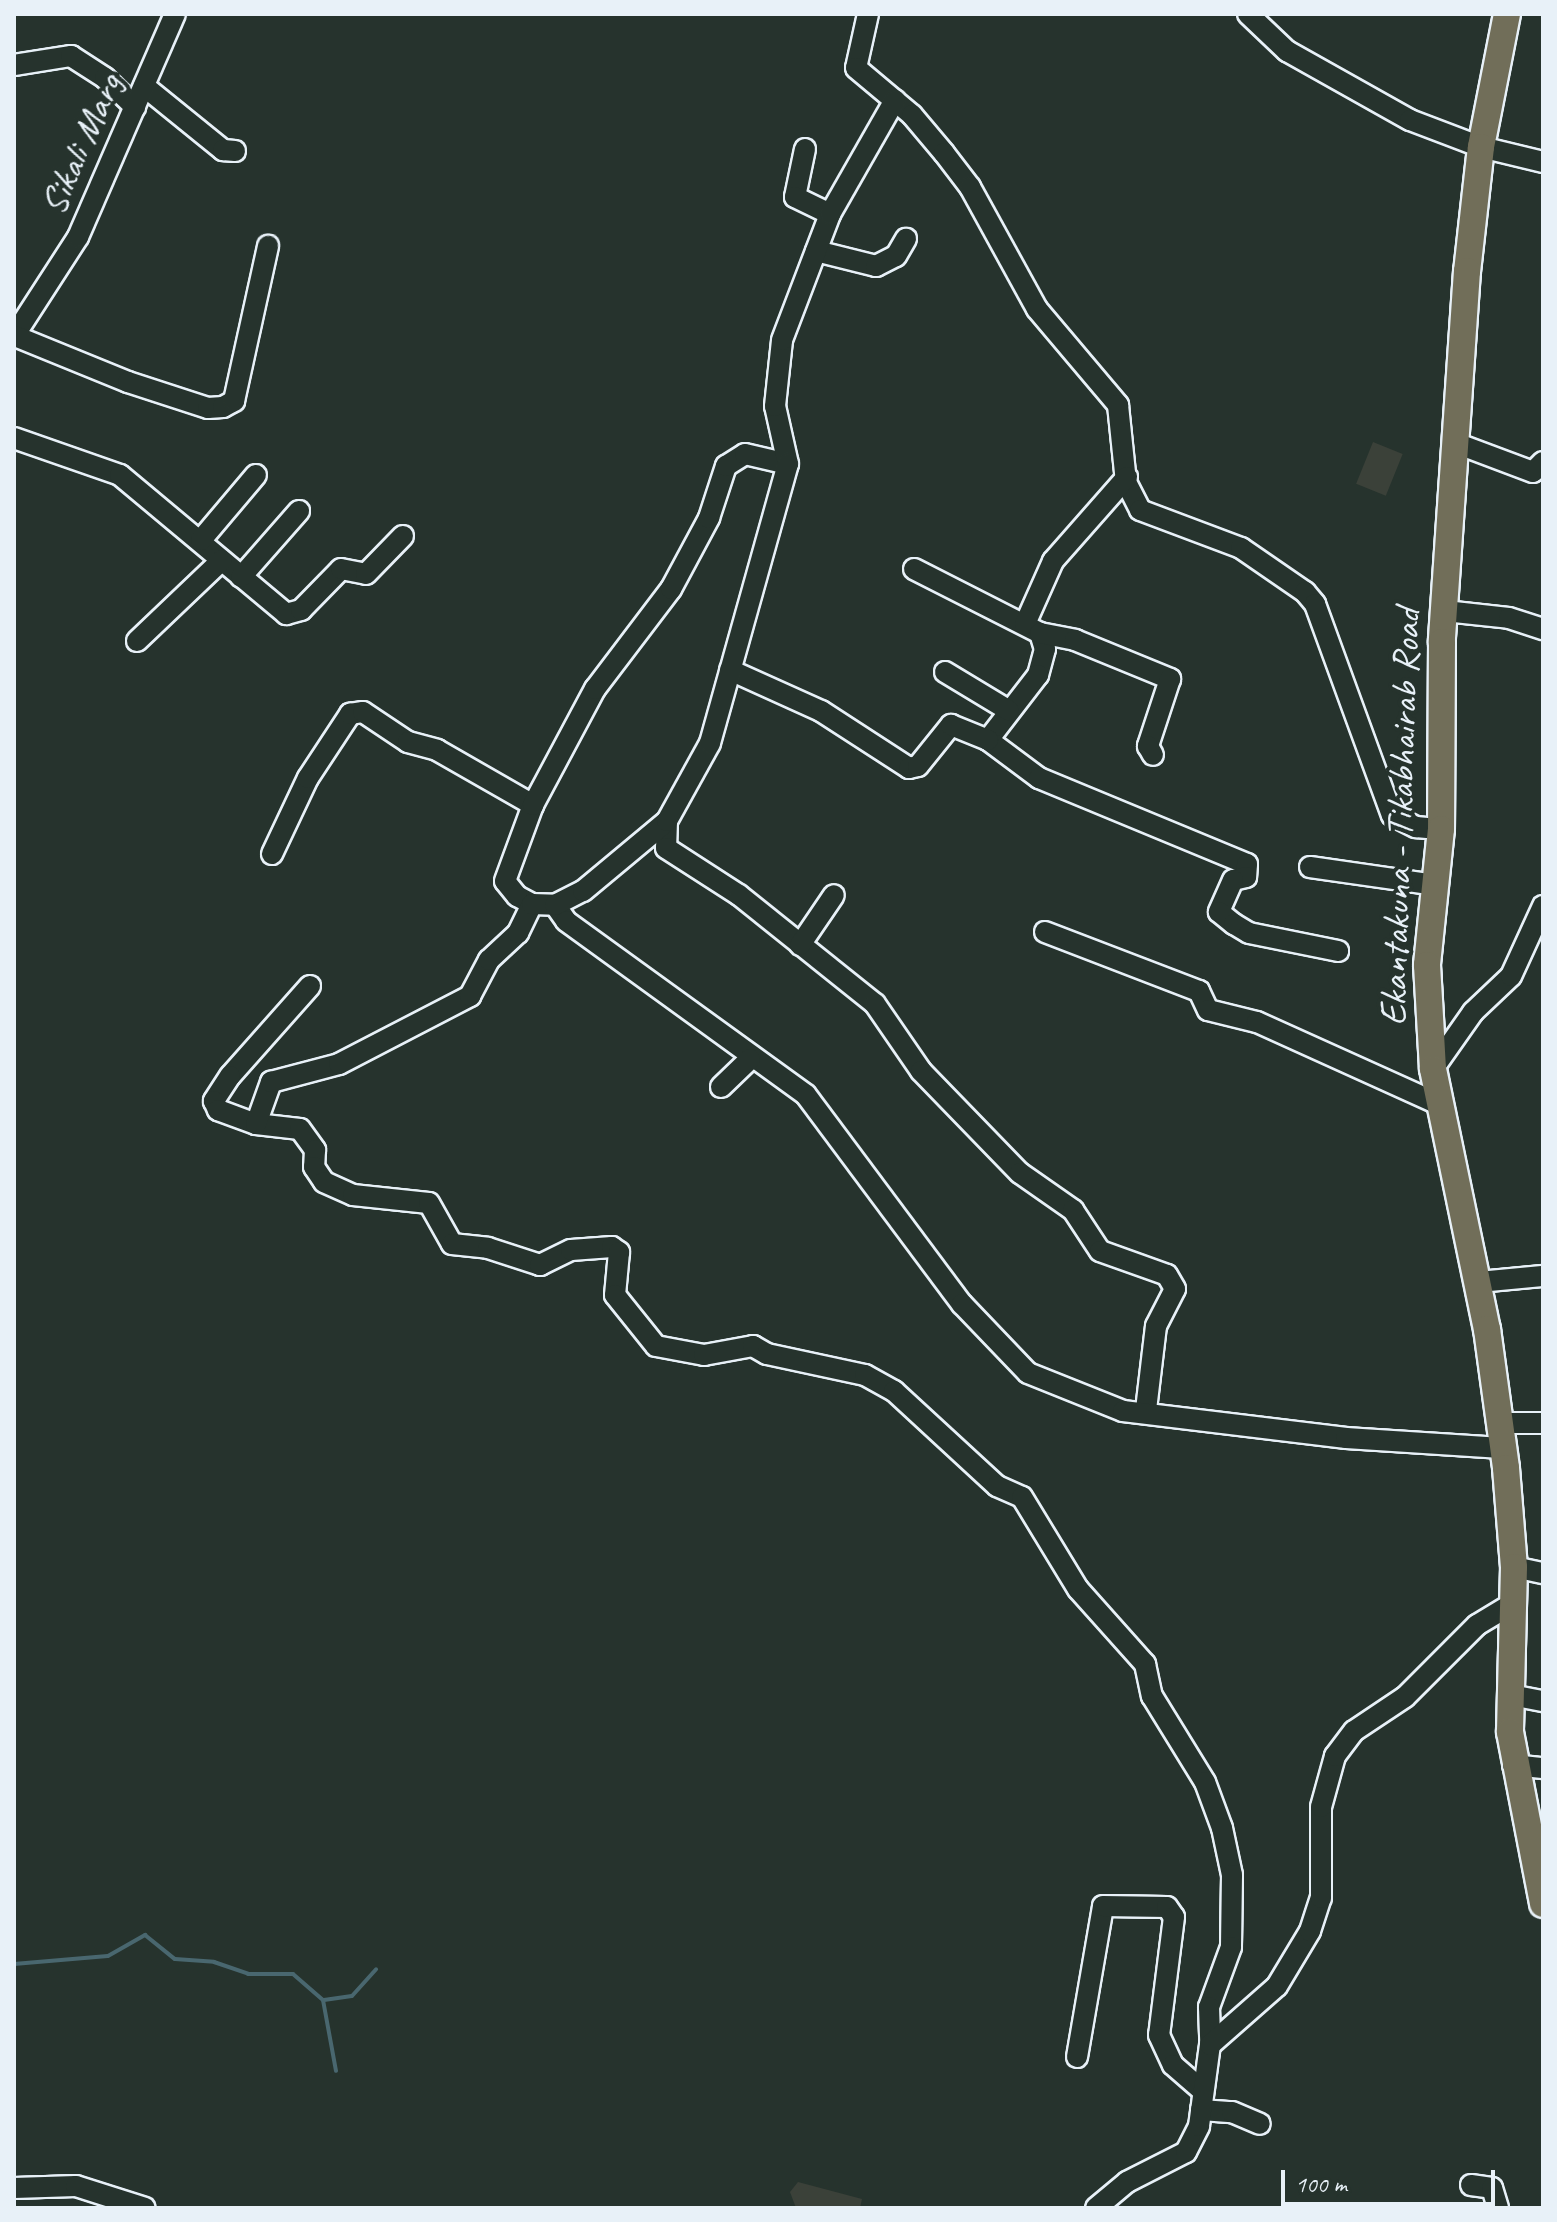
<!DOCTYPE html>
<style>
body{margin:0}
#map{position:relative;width:1557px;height:2222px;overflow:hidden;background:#26332d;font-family:Caveat,sans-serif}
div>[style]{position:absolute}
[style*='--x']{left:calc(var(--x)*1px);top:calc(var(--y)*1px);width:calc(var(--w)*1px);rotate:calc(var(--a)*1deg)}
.built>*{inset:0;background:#3b4139;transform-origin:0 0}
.stream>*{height:4px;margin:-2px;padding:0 2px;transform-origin:2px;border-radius:2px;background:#49676f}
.roads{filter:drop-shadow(2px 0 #e8f1f8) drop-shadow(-2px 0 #e8f1f8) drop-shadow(0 2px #e8f1f8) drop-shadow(0 -2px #e8f1f8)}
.minor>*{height:20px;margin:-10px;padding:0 10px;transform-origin:10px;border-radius:10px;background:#26332d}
.major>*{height:26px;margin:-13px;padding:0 13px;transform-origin:13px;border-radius:13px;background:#716e59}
span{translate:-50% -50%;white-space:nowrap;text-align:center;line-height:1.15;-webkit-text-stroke:8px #26332d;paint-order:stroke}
.street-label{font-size:38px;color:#e8f1f8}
.frame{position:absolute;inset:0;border:16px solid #e8f1f8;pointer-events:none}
.scale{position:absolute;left:1281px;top:2170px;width:214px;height:36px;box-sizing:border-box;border:4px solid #e8f1f8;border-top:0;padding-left:10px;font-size:24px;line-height:28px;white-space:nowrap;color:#e8f1f8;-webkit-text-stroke:6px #26332d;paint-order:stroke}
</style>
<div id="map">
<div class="built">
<i style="left:1373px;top:442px;width:32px;height:45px;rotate:22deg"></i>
<i style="clip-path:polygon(798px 2182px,862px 2199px,860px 2208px,796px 2208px,790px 2192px)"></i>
</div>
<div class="stream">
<i style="--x:14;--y:1964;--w:94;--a:-4.9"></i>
<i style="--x:108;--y:1956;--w:43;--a:-29.6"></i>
<i style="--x:145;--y:1935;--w:38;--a:39"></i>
<i style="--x:175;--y:1959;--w:39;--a:4"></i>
<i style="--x:214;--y:1962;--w:36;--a:19"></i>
<i style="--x:248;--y:1974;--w:45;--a:0"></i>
<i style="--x:293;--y:1974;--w:40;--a:41"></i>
<i style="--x:323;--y:2000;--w:72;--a:79.6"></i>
<i style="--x:324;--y:2000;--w:28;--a:-8"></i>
<i style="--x:352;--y:1996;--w:36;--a:-48"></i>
</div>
<div class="roads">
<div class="minor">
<i style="--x:868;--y:14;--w:55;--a:102.5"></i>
<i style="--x:856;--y:68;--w:73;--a:40"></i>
<i style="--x:912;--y:115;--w:50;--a:49.9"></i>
<i style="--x:944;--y:153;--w:43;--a:52.6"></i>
<i style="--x:970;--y:187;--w:139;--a:61.2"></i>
<i style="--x:1037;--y:309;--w:126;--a:49.8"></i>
<i style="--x:1118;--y:405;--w:77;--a:84.1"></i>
<i style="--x:1126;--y:482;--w:31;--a:63"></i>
<i style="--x:1140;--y:510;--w:108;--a:20.6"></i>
<i style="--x:1241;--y:548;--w:78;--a:34.5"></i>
<i style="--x:1305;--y:592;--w:16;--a:50"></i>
<i style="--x:1315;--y:604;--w:225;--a:70"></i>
<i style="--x:1392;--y:815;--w:27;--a:27"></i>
<i style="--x:1416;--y:827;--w:25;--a:5"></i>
<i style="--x:1248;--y:14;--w:54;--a:43.5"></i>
<i style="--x:1287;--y:51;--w:141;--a:29.3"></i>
<i style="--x:1410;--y:120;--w:76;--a:20.8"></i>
<i style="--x:1481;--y:147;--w:64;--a:13.6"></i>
<i style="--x:14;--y:65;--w:58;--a:-9"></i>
<i style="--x:71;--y:56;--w:40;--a:32.9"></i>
<i style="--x:105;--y:78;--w:42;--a:44"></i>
<i style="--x:144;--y:86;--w:102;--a:39"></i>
<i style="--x:223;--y:150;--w:12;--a:5"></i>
<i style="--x:805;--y:149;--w:49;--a:101.8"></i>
<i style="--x:795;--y:197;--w:39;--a:26"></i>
<i style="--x:816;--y:251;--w:62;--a:14"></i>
<i style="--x:876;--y:266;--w:22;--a:-27"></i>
<i style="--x:896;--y:256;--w:20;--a:-60"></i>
<i style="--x:14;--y:336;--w:118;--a:-57.1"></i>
<i style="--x:78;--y:237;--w:243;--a:-66.5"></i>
<i style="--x:15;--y:336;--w:122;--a:22.2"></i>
<i style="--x:128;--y:382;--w:84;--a:18"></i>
<i style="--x:208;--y:408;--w:15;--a:-4"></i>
<i style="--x:223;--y:407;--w:13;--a:-29"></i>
<i style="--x:234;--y:401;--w:159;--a:-77.6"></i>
<i style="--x:14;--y:438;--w:112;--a:19.2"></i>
<i style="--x:120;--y:475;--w:217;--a:39.9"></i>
<i style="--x:286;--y:614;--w:16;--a:-15"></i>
<i style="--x:301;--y:610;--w:57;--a:-45.7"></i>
<i style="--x:341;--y:569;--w:25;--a:11"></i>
<i style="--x:366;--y:574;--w:53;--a:-45.8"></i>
<i style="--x:1453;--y:442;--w:85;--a:20.6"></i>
<i style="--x:1533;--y:472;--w:14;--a:-45"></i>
<i style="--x:201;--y:540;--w:85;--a:-49.8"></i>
<i style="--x:914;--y:569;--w:141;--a:26.9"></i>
<i style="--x:1040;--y:633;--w:17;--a:73"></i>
<i style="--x:1045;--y:649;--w:27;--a:105"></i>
<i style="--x:1038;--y:675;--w:82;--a:127.6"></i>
<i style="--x:988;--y:740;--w:64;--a:36.7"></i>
<i style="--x:1039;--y:778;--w:225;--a:22.5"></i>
<i style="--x:1247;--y:864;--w:13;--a:94"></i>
<i style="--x:1246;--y:877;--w:13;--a:167"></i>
<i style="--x:1233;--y:880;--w:35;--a:114"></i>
<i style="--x:1219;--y:912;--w:19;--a:39"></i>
<i style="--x:1234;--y:924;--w:17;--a:31"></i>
<i style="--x:1249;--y:933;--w:91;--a:11.4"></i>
<i style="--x:241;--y:577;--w:88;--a:-48.7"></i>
<i style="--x:1445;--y:611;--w:64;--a:6.2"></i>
<i style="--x:1509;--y:618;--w:36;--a:18"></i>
<i style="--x:1025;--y:624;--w:69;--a:-66"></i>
<i style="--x:1053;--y:561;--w:112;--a:-48.6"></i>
<i style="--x:1040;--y:633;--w:36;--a:11"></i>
<i style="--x:1075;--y:640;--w:103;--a:22.3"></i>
<i style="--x:1170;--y:679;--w:71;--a:108.2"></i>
<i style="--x:1148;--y:746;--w:10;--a:61"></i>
<i style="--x:137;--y:641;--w:117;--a:-43.6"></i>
<i style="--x:730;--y:670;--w:100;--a:24.3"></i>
<i style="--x:821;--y:711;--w:105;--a:32.9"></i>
<i style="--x:909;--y:768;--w:9;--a:-13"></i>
<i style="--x:918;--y:766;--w:53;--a:-51.2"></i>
<i style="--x:951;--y:725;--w:40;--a:22"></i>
<i style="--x:945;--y:672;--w:74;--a:31.1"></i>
<i style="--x:667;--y:821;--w:27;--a:92"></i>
<i style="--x:666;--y:848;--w:87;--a:32.8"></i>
<i style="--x:739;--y:895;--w:174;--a:38.7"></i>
<i style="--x:875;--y:1004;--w:81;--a:55.5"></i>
<i style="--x:921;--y:1071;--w:142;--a:45.9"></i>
<i style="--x:1020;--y:1173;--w:65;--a:34.9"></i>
<i style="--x:1073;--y:1210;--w:49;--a:56.6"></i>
<i style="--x:1100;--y:1251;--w:71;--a:19.7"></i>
<i style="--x:1167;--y:1275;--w:16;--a:60"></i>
<i style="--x:1175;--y:1289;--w:42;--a:117.2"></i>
<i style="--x:1156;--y:1326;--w:85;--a:96.8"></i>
<i style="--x:272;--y:854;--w:84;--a:-64.7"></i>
<i style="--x:308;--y:778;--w:77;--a:-56.7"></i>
<i style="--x:350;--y:714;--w:13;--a:-9"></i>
<i style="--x:363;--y:712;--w:54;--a:33.7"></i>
<i style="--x:408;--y:742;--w:30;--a:15"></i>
<i style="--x:437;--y:750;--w:111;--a:29.8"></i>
<i style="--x:1310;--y:867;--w:126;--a:8.2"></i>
<i style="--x:532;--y:904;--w:17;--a:-152"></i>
<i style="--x:517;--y:896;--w:19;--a:-129"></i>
<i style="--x:505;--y:881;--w:81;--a:-69.8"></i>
<i style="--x:533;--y:805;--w:132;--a:-61.9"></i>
<i style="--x:595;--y:689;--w:126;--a:-52.8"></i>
<i style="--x:671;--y:589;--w:81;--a:-61.8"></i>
<i style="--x:709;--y:518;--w:55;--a:-71.9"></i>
<i style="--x:726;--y:466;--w:22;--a:-32"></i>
<i style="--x:745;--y:454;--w:44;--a:13.1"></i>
<i style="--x:788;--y:464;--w:59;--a:-102.6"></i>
<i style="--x:775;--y:406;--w:66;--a:-83.9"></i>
<i style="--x:782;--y:340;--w:135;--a:-69.1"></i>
<i style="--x:830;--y:214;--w:131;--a:-60.3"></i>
<i style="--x:555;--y:905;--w:19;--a:55"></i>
<i style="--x:566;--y:921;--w:296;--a:35.9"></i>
<i style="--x:806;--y:1095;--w:261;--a:53.3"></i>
<i style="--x:962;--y:1304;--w:95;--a:46.3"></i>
<i style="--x:1028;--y:1373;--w:102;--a:21.8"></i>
<i style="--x:1123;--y:1411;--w:225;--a:6.9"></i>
<i style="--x:1346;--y:1438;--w:156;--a:3.7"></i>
<i style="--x:1045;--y:932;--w:165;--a:21"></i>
<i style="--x:1199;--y:991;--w:21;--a:65"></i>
<i style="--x:1208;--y:1010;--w:50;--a:13.8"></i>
<i style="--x:1257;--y:1022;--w:200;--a:24.3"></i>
<i style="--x:800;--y:945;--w:60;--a:-55.8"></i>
<i style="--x:310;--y:986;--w:120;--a:131.6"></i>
<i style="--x:230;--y:1076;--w:30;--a:123"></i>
<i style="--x:214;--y:1101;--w:10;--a:66"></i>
<i style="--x:218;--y:1110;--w:40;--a:20.2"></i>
<i style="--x:256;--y:1124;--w:44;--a:6.5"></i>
<i style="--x:300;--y:1129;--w:26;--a:54"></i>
<i style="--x:315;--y:1150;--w:17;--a:93"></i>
<i style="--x:314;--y:1167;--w:18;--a:56"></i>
<i style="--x:324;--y:1182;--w:32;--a:24"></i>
<i style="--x:353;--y:1195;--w:76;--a:6"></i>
<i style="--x:429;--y:1203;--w:47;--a:60.7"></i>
<i style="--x:452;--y:1244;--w:36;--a:6"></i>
<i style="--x:488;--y:1248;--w:55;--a:18.1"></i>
<i style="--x:540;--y:1265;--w:34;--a:-26"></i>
<i style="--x:571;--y:1250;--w:41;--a:-4.2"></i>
<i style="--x:612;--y:1247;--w:9;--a:36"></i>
<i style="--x:619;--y:1252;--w:43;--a:95.3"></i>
<i style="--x:615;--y:1295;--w:65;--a:51.2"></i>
<i style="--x:656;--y:1346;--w:49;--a:10.6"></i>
<i style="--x:704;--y:1355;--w:50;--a:-10.4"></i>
<i style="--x:753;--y:1346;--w:16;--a:30"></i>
<i style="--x:767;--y:1354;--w:100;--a:12.1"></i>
<i style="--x:865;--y:1375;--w:33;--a:29"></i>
<i style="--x:894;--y:1391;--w:140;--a:42.7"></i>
<i style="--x:997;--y:1486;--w:27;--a:24"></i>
<i style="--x:1022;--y:1497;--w:108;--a:58.7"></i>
<i style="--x:1078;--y:1589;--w:101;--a:48.2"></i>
<i style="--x:1145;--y:1664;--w:33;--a:78"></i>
<i style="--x:1152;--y:1696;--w:101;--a:58.4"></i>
<i style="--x:1205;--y:1782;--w:49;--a:69.7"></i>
<i style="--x:1222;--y:1828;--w:48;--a:78"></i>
<i style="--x:1232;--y:1875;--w:72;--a:90.8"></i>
<i style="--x:1231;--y:1947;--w:64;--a:110.1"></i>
<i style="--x:1209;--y:2007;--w:38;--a:88"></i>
<i style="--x:1433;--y:1069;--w:70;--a:-54.9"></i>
<i style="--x:1473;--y:1012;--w:52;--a:-43.5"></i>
<i style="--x:1511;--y:976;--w:77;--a:-65.4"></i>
<i style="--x:721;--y:1087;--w:40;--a:-44"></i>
<i style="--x:256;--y:1124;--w:45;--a:-70.3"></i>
<i style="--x:271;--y:1082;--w:70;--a:-14.8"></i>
<i style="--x:339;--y:1064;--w:148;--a:-27.4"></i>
<i style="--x:470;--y:996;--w:41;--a:-62.2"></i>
<i style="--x:489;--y:960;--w:40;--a:-43"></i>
<i style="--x:518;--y:933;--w:32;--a:-64"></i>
<i style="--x:532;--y:904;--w:23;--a:2"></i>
<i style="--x:555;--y:905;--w:31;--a:-27"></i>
<i style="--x:583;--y:891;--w:109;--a:-39.8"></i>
<i style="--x:667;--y:821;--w:89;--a:-61.1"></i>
<i style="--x:710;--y:743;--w:290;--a:-74.4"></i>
<i style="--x:1478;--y:1282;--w:65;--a:-5.3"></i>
<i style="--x:1500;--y:1423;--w:43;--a:0"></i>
<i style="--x:1514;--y:1567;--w:30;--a:12"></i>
<i style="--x:1511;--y:1695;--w:33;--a:11"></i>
<i style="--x:1513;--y:1765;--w:30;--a:6"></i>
<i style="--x:1077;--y:2057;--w:153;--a:-80.2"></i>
<i style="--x:1103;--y:1906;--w:64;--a:0.9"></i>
<i style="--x:1167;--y:1907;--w:12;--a:55"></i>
<i style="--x:1174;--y:1917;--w:119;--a:97.2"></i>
<i style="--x:1159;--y:2035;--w:33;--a:65"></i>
<i style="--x:1173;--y:2065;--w:40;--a:41"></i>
<i style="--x:1201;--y:2110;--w:31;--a:4"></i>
<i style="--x:1232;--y:2112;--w:30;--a:23"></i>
<i style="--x:1471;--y:2185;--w:21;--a:8"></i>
<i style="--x:1492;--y:2188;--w:21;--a:73"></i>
<i style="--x:14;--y:2188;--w:62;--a:-1.8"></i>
<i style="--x:76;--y:2186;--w:72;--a:17.7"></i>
<i style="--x:1096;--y:2208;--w:40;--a:-40"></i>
<i style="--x:1127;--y:2182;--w:66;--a:-27"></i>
<i style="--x:1186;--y:2152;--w:29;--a:-63"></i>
<i style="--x:1199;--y:2126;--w:82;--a:-82.3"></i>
<i style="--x:1210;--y:2045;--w:89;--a:-41.4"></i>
<i style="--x:1277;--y:1986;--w:64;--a:-59"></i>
<i style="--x:1310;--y:1931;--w:35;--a:-72"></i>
<i style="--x:1321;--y:1898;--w:91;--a:-90"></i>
<i style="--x:1321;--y:1807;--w:53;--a:-74.6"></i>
<i style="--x:1335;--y:1756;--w:31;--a:-53"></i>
<i style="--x:1354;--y:1731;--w:61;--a:-33.7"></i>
<i style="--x:1405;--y:1697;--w:102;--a:-45"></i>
<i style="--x:1477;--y:1625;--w:41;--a:-31"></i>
</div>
<div class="major">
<i style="--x:1507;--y:14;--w:136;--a:101.1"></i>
<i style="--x:1481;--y:147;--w:125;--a:96.4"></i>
<i style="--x:1467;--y:271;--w:372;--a:93.9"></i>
<i style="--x:1442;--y:642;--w:187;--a:90.3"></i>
<i style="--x:1441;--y:829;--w:137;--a:95.9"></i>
<i style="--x:1427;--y:965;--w:104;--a:86.7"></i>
<i style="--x:1433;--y:1069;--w:266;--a:78.3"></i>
<i style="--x:1487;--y:1329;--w:140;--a:82.2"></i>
<i style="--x:1506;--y:1468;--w:99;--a:85.4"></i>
<i style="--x:1514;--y:1567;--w:165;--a:91.4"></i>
<i style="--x:1510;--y:1732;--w:175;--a:79.1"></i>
</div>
</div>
<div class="street-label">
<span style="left:81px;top:144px;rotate:-66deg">Sikali Marg</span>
<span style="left:1400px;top:817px;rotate:-88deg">Ekantakuna - Tikabhairab Road</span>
</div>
<div class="frame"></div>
<div class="scale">100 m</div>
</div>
